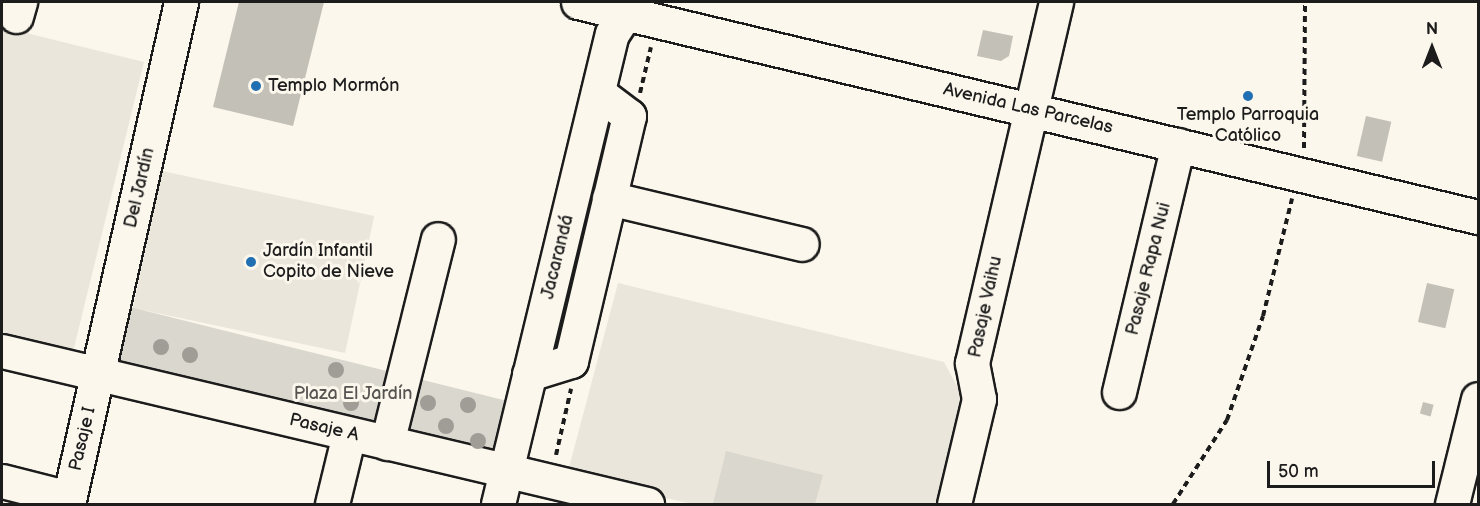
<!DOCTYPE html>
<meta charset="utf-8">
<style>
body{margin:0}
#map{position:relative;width:1480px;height:506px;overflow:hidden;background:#fbf7ec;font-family:"Balsamiq Sans",sans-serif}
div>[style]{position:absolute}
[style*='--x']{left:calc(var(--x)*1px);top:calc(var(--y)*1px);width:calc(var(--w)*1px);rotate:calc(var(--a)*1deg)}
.built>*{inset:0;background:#eae6dc;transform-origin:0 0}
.green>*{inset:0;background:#dad7ce;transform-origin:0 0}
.building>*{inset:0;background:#c3c0b8;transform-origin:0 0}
.path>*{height:4px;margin-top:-2px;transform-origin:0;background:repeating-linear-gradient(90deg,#1c1c1c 0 6px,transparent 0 10.5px)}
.roads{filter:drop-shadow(2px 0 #1c1c1c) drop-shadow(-2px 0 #1c1c1c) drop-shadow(0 2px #1c1c1c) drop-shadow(0 -2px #1c1c1c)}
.minor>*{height:33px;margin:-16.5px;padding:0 16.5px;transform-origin:16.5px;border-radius:16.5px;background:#fbf7ec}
.major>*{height:33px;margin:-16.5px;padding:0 16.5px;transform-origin:16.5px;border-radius:16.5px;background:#fbf7ec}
.trees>*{width:16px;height:16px;margin:-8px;border-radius:50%;background:#a09d97}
.dots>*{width:16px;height:16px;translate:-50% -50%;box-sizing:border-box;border:3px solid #fbf7ec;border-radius:50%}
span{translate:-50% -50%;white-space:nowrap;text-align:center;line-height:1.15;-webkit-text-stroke:6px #fbf7ec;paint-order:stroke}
.poi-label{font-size:18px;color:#1c1c1c}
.left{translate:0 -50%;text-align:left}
.street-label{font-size:18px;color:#1c1c1c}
.park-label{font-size:18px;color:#555451}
.frame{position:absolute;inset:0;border:3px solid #1c1c1c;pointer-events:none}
.north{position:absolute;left:1402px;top:18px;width:60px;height:60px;-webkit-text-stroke:4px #fbf7ec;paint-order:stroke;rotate:0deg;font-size:16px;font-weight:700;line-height:24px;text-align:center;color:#1c1c1c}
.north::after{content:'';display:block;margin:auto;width:21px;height:27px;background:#1c1c1c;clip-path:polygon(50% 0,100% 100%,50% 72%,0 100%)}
.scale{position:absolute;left:1267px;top:461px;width:168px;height:27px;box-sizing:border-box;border:3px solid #1c1c1c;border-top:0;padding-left:8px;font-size:18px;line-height:21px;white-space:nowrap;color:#1c1c1c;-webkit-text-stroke:4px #fbf7ec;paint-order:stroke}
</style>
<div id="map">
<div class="built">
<i style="clip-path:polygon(2px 27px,144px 62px,71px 360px,2px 343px)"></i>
<i style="left:162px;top:171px;width:217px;height:140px;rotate:12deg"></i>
<i style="clip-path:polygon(618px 283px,944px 362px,965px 401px,940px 504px,692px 504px,567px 475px)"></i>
</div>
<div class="green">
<i style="left:126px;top:306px;width:391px;height:64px;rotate:14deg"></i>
<i style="clip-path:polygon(726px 451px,823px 475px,815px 504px,713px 504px)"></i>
</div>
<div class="building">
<i style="clip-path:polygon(239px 2px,324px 2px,293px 126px,213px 107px)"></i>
<i style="clip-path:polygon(983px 30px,1013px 36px,1009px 56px,1001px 61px,977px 56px)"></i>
<i style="left:1366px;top:116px;width:26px;height:41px;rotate:13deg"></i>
<i style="left:1427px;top:283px;width:28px;height:40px;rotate:13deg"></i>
<i style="left:1423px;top:402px;width:11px;height:12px;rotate:15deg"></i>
</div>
<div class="path">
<i style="--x:640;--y:93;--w:47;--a:-76.6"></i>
<i style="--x:1304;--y:148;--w:146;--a:-89.6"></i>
<i style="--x:556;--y:455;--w:68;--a:-77.2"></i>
<i style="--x:1173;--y:504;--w:100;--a:-57.3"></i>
<i style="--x:1227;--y:420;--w:110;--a:-70.9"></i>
<i style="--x:1263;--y:316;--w:121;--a:-76.1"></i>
</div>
<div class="roads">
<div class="minor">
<i style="--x:16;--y:16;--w:15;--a:-74"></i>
<i style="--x:609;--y:198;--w:198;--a:13.4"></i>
<i style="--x:2;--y:351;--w:663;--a:13.34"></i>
<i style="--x:529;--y:374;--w:44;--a:-17.2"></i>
<i style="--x:571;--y:361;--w:252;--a:-76.7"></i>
<i style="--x:629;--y:116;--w:39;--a:-143"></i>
<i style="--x:1119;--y:392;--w:254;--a:-76.6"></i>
<i style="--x:387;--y:443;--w:210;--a:-76"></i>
<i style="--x:2;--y:481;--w:69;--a:14.2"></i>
<i style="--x:68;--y:504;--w:515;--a:-77.31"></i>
<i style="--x:332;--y:504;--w:72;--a:-76.3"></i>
<i style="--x:498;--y:504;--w:484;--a:-76.4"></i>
<i style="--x:612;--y:34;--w:38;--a:-57"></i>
<i style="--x:954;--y:504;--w:108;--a:-76.6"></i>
<i style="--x:979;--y:399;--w:37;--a:-101"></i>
<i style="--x:972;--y:363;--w:371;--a:-76.9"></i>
</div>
<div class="major">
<i style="--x:578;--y:2;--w:925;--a:13.44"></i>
<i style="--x:1452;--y:504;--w:108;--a:-76.1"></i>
</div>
</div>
<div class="trees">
<i style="left:161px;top:347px"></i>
<i style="left:190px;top:355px"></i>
<i style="left:336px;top:370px"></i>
<i style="left:351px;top:403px"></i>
<i style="left:428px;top:403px"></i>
<i style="left:468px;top:405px"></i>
<i style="left:446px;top:426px"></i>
<i style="left:478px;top:441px"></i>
</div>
<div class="dots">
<i style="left:256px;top:86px;background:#1f6fb2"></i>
<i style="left:1248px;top:96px;background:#1f6fb2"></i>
<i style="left:251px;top:262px;background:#1f6fb2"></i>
</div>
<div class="poi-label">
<span class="left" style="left:268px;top:86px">Templo Mormón</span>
<span style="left:1248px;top:126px">Templo Parroquia<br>Católico</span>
<span class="left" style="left:263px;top:262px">Jardín Infantil<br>Copito de Nieve</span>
</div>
<div class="street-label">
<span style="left:1028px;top:109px;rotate:13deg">Avenida Las Parcelas</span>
<span style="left:140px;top:188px;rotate:-77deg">Del Jardín</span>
<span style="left:558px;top:257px;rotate:-76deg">Jacarandá</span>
<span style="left:1149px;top:269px;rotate:-76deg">Pasaje Rapa Nui</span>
<span style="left:986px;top:307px;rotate:-78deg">Pasaje Vaihu</span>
<span style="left:324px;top:428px;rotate:13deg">Pasaje A</span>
<span style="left:83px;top:439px;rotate:-77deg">Pasaje I</span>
</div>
<div class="park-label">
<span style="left:353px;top:394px">Plaza El Jardín</span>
</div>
<div class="frame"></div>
<div class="north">N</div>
<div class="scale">50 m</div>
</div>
